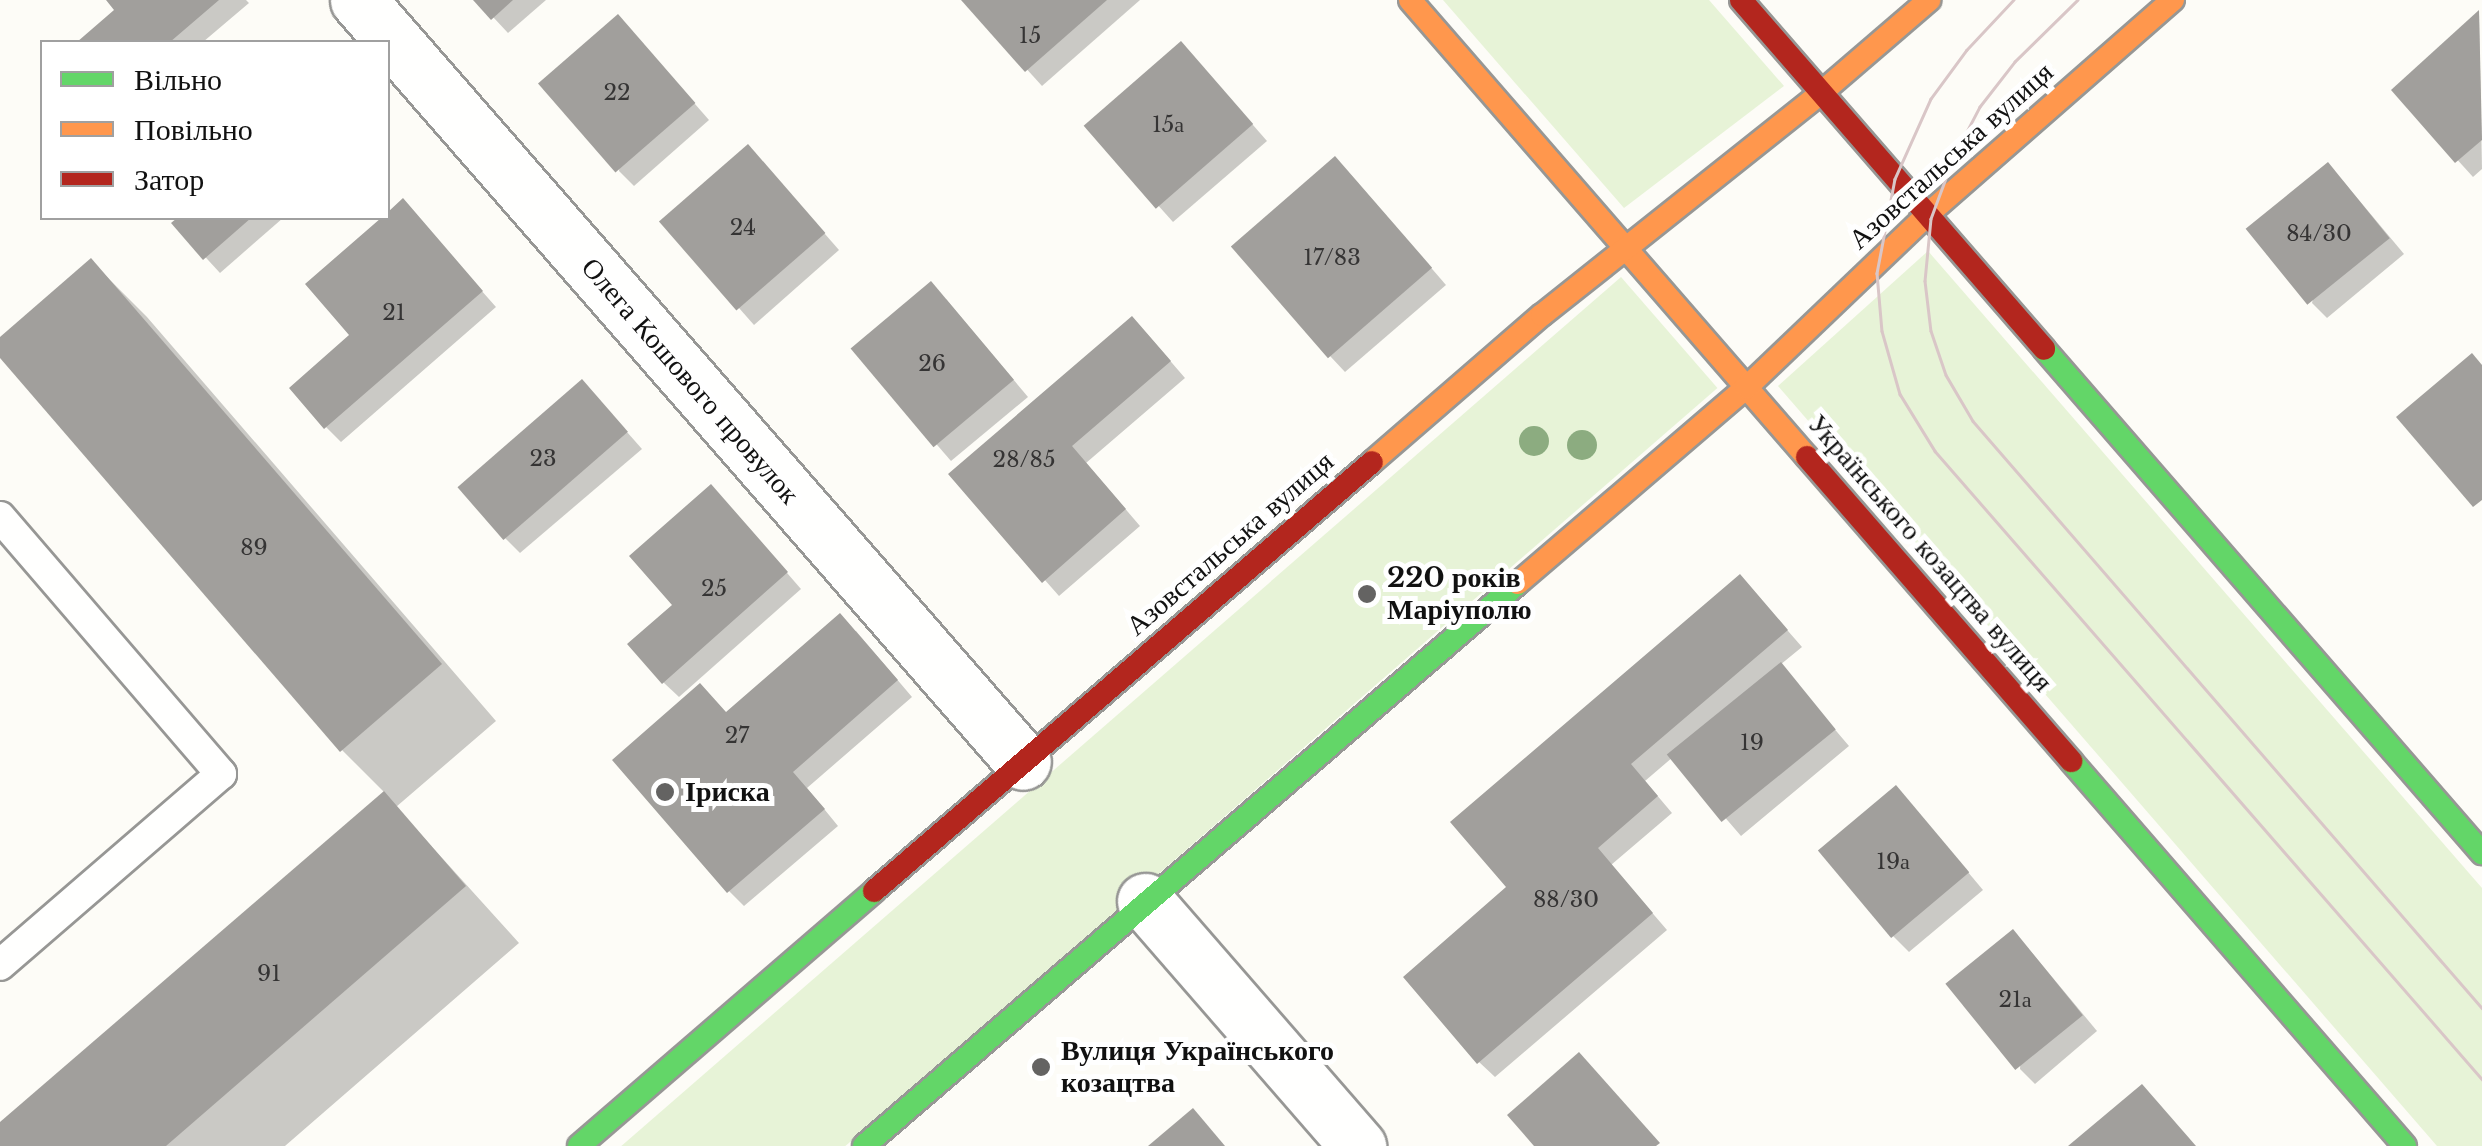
<!DOCTYPE html>
<meta charset="utf-8">
<style>
body{margin:0}
#map{position:relative;width:2482px;height:1146px;overflow:hidden;background:#fdfcf7;font-family:"Libre Baskerville",serif}
div>[style]{position:absolute}
[style*='--x']{left:calc(var(--x)*1px);top:calc(var(--y)*1px);width:calc(var(--w)*1px);rotate:calc(var(--a)*1deg)}
.green>*{inset:0;background:#e7f3d7;transform-origin:0 0}
.shadow>*{inset:0;background:#0003}
.building>*{inset:0;background:#a19f9c;transform-origin:0 0}
.roads{filter:drop-shadow(2px 0 #979795) drop-shadow(-2px 0 #979795) drop-shadow(0 2px #979795) drop-shadow(0 -2px #979795)}
.lane>*{height:30px;margin:-15px;padding:0 15px;transform-origin:15px;border-radius:15px;background:#fffffe}
.street>*{height:55px;margin:-27.5px;padding:0 27.5px;transform-origin:27.5px;border-radius:27.5px;background:#fffffe}
.fast>*{height:22px;margin:-11px;padding:0 11px;transform-origin:11px;border-radius:11px;background:#63d668}
.slow>*{height:22px;margin:-11px;padding:0 11px;transform-origin:11px;border-radius:11px;background:#ff974d}
.jam>*{height:22px;margin:-11px;padding:0 11px;transform-origin:11px;border-radius:11px;background:#b3261e}
.tram>*{height:2.5px;margin:-1.25px;padding:0 1.25px;transform-origin:1.25px;border-radius:1.25px;background:#d9c6c7}
.trees>*{width:30px;height:30px;margin:-15px;border-radius:50%;background:#8cac80}
.dots>*{width:28px;height:28px;translate:-50% -50%;box-sizing:border-box;border:5px solid #fff;border-radius:50%}
span{translate:-50% -50%;white-space:nowrap;text-align:center;line-height:1.15;-webkit-text-stroke:10px #fff;paint-order:stroke}
.number-label{font-size:22px;color:#353434}
.number-label span{-webkit-text-stroke-width:0}
.street-label{font-size:28px;color:#111}
.poi-label{font-size:28px;color:#111;font-weight:700}
.left{translate:0 -50%;text-align:left}
.legend{position:absolute;left:40px;top:40px;width:350px;height:180px;box-sizing:border-box;background:#fff;border:2px solid #a0a0a0;margin:0;padding:12px 18px;list-style:none;font-size:30px;color:#111}
.legend li{display:flex;align-items:center;gap:20px;height:50px}
.legend b{width:50px;border:2px solid #a0a0a0}
</style>
<div id="map">
<div class="green">
<i style="clip-path:polygon(1443px 0,1709px 0,1784px 86px,1624px 208px)"></i>
<i style="clip-path:polygon(1928px 251px,2482px 888px,2482px 1146px,2437px 1146px,1778px 386px)"></i>
<i style="left:1621px;top:277px;width:147px;height:1329px;rotate:49deg"></i>
</div>
<div class="shadow">
<i style="clip-path:polygon(109px 0,246px 0,249px 3px,203px 42px,81px 42px,118px 10px)"></i>
<i style="clip-path:polygon(477px 0,546px 0,508px 33px)"></i>
<i style="clip-path:polygon(964px 0,1140px 0,1042px 86px)"></i>
<i style="clip-path:polygon(2479px 14px,2482px 169px,2473px 177px,2394px 90px)"></i>
<i style="clip-path:polygon(633px 33px,709px 120px,634px 186px,619px 171px)"></i>
<i style="clip-path:polygon(1196px 60px,1267px 141px,1173px 222px,1087px 126px)"></i>
<i style="clip-path:polygon(763px 163px,839px 250px,754px 325px,664px 223px)"></i>
<i style="clip-path:polygon(1351px 175px,1446px 285px,1345px 372px,1330px 356px)"></i>
<i style="clip-path:polygon(2343px 181px,2404px 254px,2327px 318px,2312px 303px)"></i>
<i style="clip-path:polygon(403px 202px,496px 307px,341px 442px,326px 427px,352px 335px,308px 284px)"></i>
<i style="clip-path:polygon(181px 218px,283px 218px,220px 273px,174px 223px)"></i>
<i style="clip-path:polygon(91px 261px,147px 317px,496px 721px,396px 807px,519px 943px,285px 1146px,0 1146px,0 1126px,385px 793px,342px 750px,0 354px,0 340px)"></i>
<i style="clip-path:polygon(946px 299px,1028px 397px,951px 461px,854px 349px)"></i>
<i style="clip-path:polygon(1147px 334px,1185px 378px,1086px 463px,1140px 526px,1059px 596px,952px 475px)"></i>
<i style="clip-path:polygon(597px 398px,642px 449px,520px 553px,505px 538px)"></i>
<i style="clip-path:polygon(726px 503px,801px 589px,679px 697px,663px 682px,675px 605px)"></i>
<i style="clip-path:polygon(1755px 593px,1802px 647px,1780px 665px,1849px 746px,1741px 836px,1673px 757px,1645px 781px,1672px 813px,1611px 865px,1667px 930px,1495px 1077px,1479px 1062px,1510px 887px)"></i>
<i style="clip-path:polygon(856px 631px,912px 697px,807px 788px,838px 826px,744px 906px,729px 891px,727px 715px)"></i>
<i style="clip-path:polygon(1911px 804px,1983px 890px,1909px 952px,1893px 936px)"></i>
<i style="clip-path:polygon(2028px 948px,2097px 1031px,2035px 1084px,2020px 1069px)"></i>
</div>
<div class="building">
<i style="clip-path:polygon(106px 0,219px 0,170px 42px,77px 42px,114px 10px)"></i>
<i style="clip-path:polygon(473px 0,513px 0,491px 20px)"></i>
<i style="clip-path:polygon(961px 0,1107px 0,1025px 72px)"></i>
<i style="clip-path:polygon(2479px 10px,2482px 140px,2455px 163px,2391px 90px)"></i>
<i style="left:618px;top:14px;width:118px;height:106px;rotate:49deg"></i>
<i style="left:1181px;top:41px;width:110px;height:129px;rotate:49deg"></i>
<i style="left:748px;top:144px;width:118px;height:118px;rotate:49deg"></i>
<i style="left:1335px;top:156px;width:148px;height:138px;rotate:49deg"></i>
<i style="left:2328px;top:162px;width:98px;height:106px;rotate:51deg"></i>
<i style="clip-path:polygon(403px 198px,483px 291px,324px 429px,289px 388px,349px 335px,305px 284px,381px 218px,388px 218px,388px 212px)"></i>
<i style="clip-path:polygon(177px 218px,251px 218px,203px 260px,171px 223px)"></i>
<i style="clip-path:polygon(91px 258px,442px 664px,340px 752px,0 358px,0 337px)"></i>
<i style="left:931px;top:281px;width:129px;height:105px;rotate:50deg"></i>
<i style="clip-path:polygon(1132px 316px,1171px 361px,1072px 446px,1126px 509px,1042px 583px,948px 474px)"></i>
<i style="clip-path:polygon(2472px 353px,2482px 365px,2482px 500px,2473px 507px,2396px 417px)"></i>
<i style="left:582px;top:379px;width:70px;height:165px;rotate:49deg"></i>
<i style="clip-path:polygon(711px 484px,788px 572px,662px 684px,627px 644px,672px 605px,629px 556px)"></i>
<i style="clip-path:polygon(1740px 574px,1788px 630px,1631px 764px,1658px 796px,1598px 848px,1653px 913px,1477px 1064px,1403px 977px,1506px 887px,1450px 822px)"></i>
<i style="clip-path:polygon(840px 613px,898px 680px,793px 772px,825px 809px,727px 893px,612px 760px,700px 683px,726px 712px)"></i>
<i style="left:1781px;top:662px;width:87px;height:147px;rotate:51deg"></i>
<i style="left:1896px;top:785px;width:114px;height:102px;rotate:50deg"></i>
<i style="clip-path:polygon(384px 791px,466px 886px,166px 1146px,0 1146px,0 1122px)"></i>
<i style="left:2013px;top:929px;width:111px;height:87px;rotate:51deg"></i>
<i style="clip-path:polygon(1579px 1052px,1660px 1143px,1656px 1146px,1534px 1146px,1507px 1115px)"></i>
<i style="clip-path:polygon(2142px 1084px,2196px 1146px,2068px 1146px)"></i>
<i style="clip-path:polygon(1193px 1108px,1225px 1146px,1148px 1146px)"></i>
</div>
<div class="roads">
<div class="lane">
<i style="--x:0;--y:517;--w:339;--a:49.3"></i>
<i style="--x:221;--y:774;--w:292;--a:139.2"></i>
</div>
<div class="street">
<i style="--x:358;--y:0;--w:1011;--a:48.89"></i>
<i style="--x:1145;--y:901;--w:325;--a:49"></i>
</div>
<div class="fast">
<i style="--x:2044;--y:349;--w:668;--a:49.01"></i>
<i style="--x:2071;--y:761;--w:510;--a:49.06"></i>
<i style="--x:579;--y:1146;--w:390;--a:-40.8"></i>
<i style="--x:864;--y:1146;--w:863;--a:-40.72"></i>
</div>
<div class="slow">
<i style="--x:1410;--y:0;--w:605;--a:49.02"></i>
<i style="--x:1372;--y:462;--w:225;--a:-40.9"></i>
<i style="--x:1542;--y:315;--w:357;--a:-38.5"></i>
<i style="--x:1821;--y:93;--w:143;--a:-40.7"></i>
<i style="--x:1518;--y:583;--w:301;--a:-40.6"></i>
<i style="--x:1747;--y:387;--w:249;--a:-43.7"></i>
<i style="--x:1927;--y:215;--w:327;--a:-41.2"></i>
</div>
<div class="jam">
<i style="--x:1741;--y:0;--w:462;--a:49"></i>
<i style="--x:1807;--y:457;--w:403;--a:49"></i>
<i style="--x:874;--y:891;--w:657;--a:-40.74"></i>
</div>
</div>
<div class="tram">
<i style="--x:2014;--y:0;--w:69;--a:133.2"></i>
<i style="--x:1967;--y:50;--w:61;--a:126.3"></i>
<i style="--x:1931;--y:99;--w:88;--a:114.2"></i>
<i style="--x:1895;--y:179;--w:96;--a:100.8"></i>
<i style="--x:1877;--y:273;--w:58;--a:85.1"></i>
<i style="--x:1882;--y:331;--w:66;--a:74.1"></i>
<i style="--x:1900;--y:394;--w:67;--a:58.4"></i>
<i style="--x:1935;--y:451;--w:833;--a:48.94"></i>
<i style="--x:2078;--y:0;--w:88;--a:135.5"></i>
<i style="--x:2015;--y:62;--w:57;--a:127.9"></i>
<i style="--x:1980;--y:107;--w:56;--a:117.5"></i>
<i style="--x:1954;--y:157;--w:66;--a:110.4"></i>
<i style="--x:1931;--y:219;--w:62;--a:95.5"></i>
<i style="--x:1925;--y:281;--w:50;--a:83.2"></i>
<i style="--x:1931;--y:331;--w:46;--a:71.2"></i>
<i style="--x:1946;--y:375;--w:53;--a:59.6"></i>
<i style="--x:1973;--y:421;--w:777;--a:49.07"></i>
</div>
<div class="trees">
<i style="left:1534px;top:441px"></i>
<i style="left:1582px;top:445px"></i>
</div>
<div class="dots">
<i style="left:1367px;top:594px;background:#646362"></i>
<i style="left:665px;top:792px;background:#646362"></i>
<i style="left:1041px;top:1067px;background:#646362"></i>
</div>
<div class="number-label">
<span style="left:1030px;top:36px">15</span>
<span style="left:617px;top:93px">22</span>
<span style="left:1168px;top:125px">15а</span>
<span style="left:743px;top:228px">24</span>
<span style="left:2319px;top:234px">84/30</span>
<span style="left:1332px;top:258px">17/83</span>
<span style="left:394px;top:313px">21</span>
<span style="left:932px;top:364px">26</span>
<span style="left:543px;top:459px">23</span>
<span style="left:1024px;top:460px">28/85</span>
<span style="left:254px;top:548px">89</span>
<span style="left:714px;top:589px">25</span>
<span style="left:737px;top:736px">27</span>
<span style="left:1752px;top:743px">19</span>
<span style="left:1893px;top:862px">19а</span>
<span style="left:1566px;top:900px">88/30</span>
<span style="left:269px;top:974px">91</span>
<span style="left:2015px;top:1000px">21а</span>
</div>
<div class="street-label">
<span style="left:1951px;top:156px;rotate:-42deg">Азовстальська вулиця</span>
<span style="left:690px;top:381px;rotate:49deg">Олега Кошового провулок</span>
<span style="left:1230px;top:544px;rotate:-41deg">Азовстальська вулиця</span>
<span style="left:1930px;top:553px;rotate:49deg">Українського козацтва вулиця</span>
</div>
<div class="poi-label">
<span class="left" style="left:1387px;top:594px">220 років<br>Маріуполю</span>
<span class="left" style="left:685px;top:792px">Іриска</span>
<span class="left" style="left:1061px;top:1067px">Вулиця Українського<br>козацтва</span>
</div>
<ul class="legend">
<li><b style="height:12px;background:#63d668"></b>Вільно</li>
<li><b style="height:12px;background:#ff974d"></b>Повільно</li>
<li><b style="height:12px;background:#b3261e"></b>Затор</li>
</ul>
</div>
